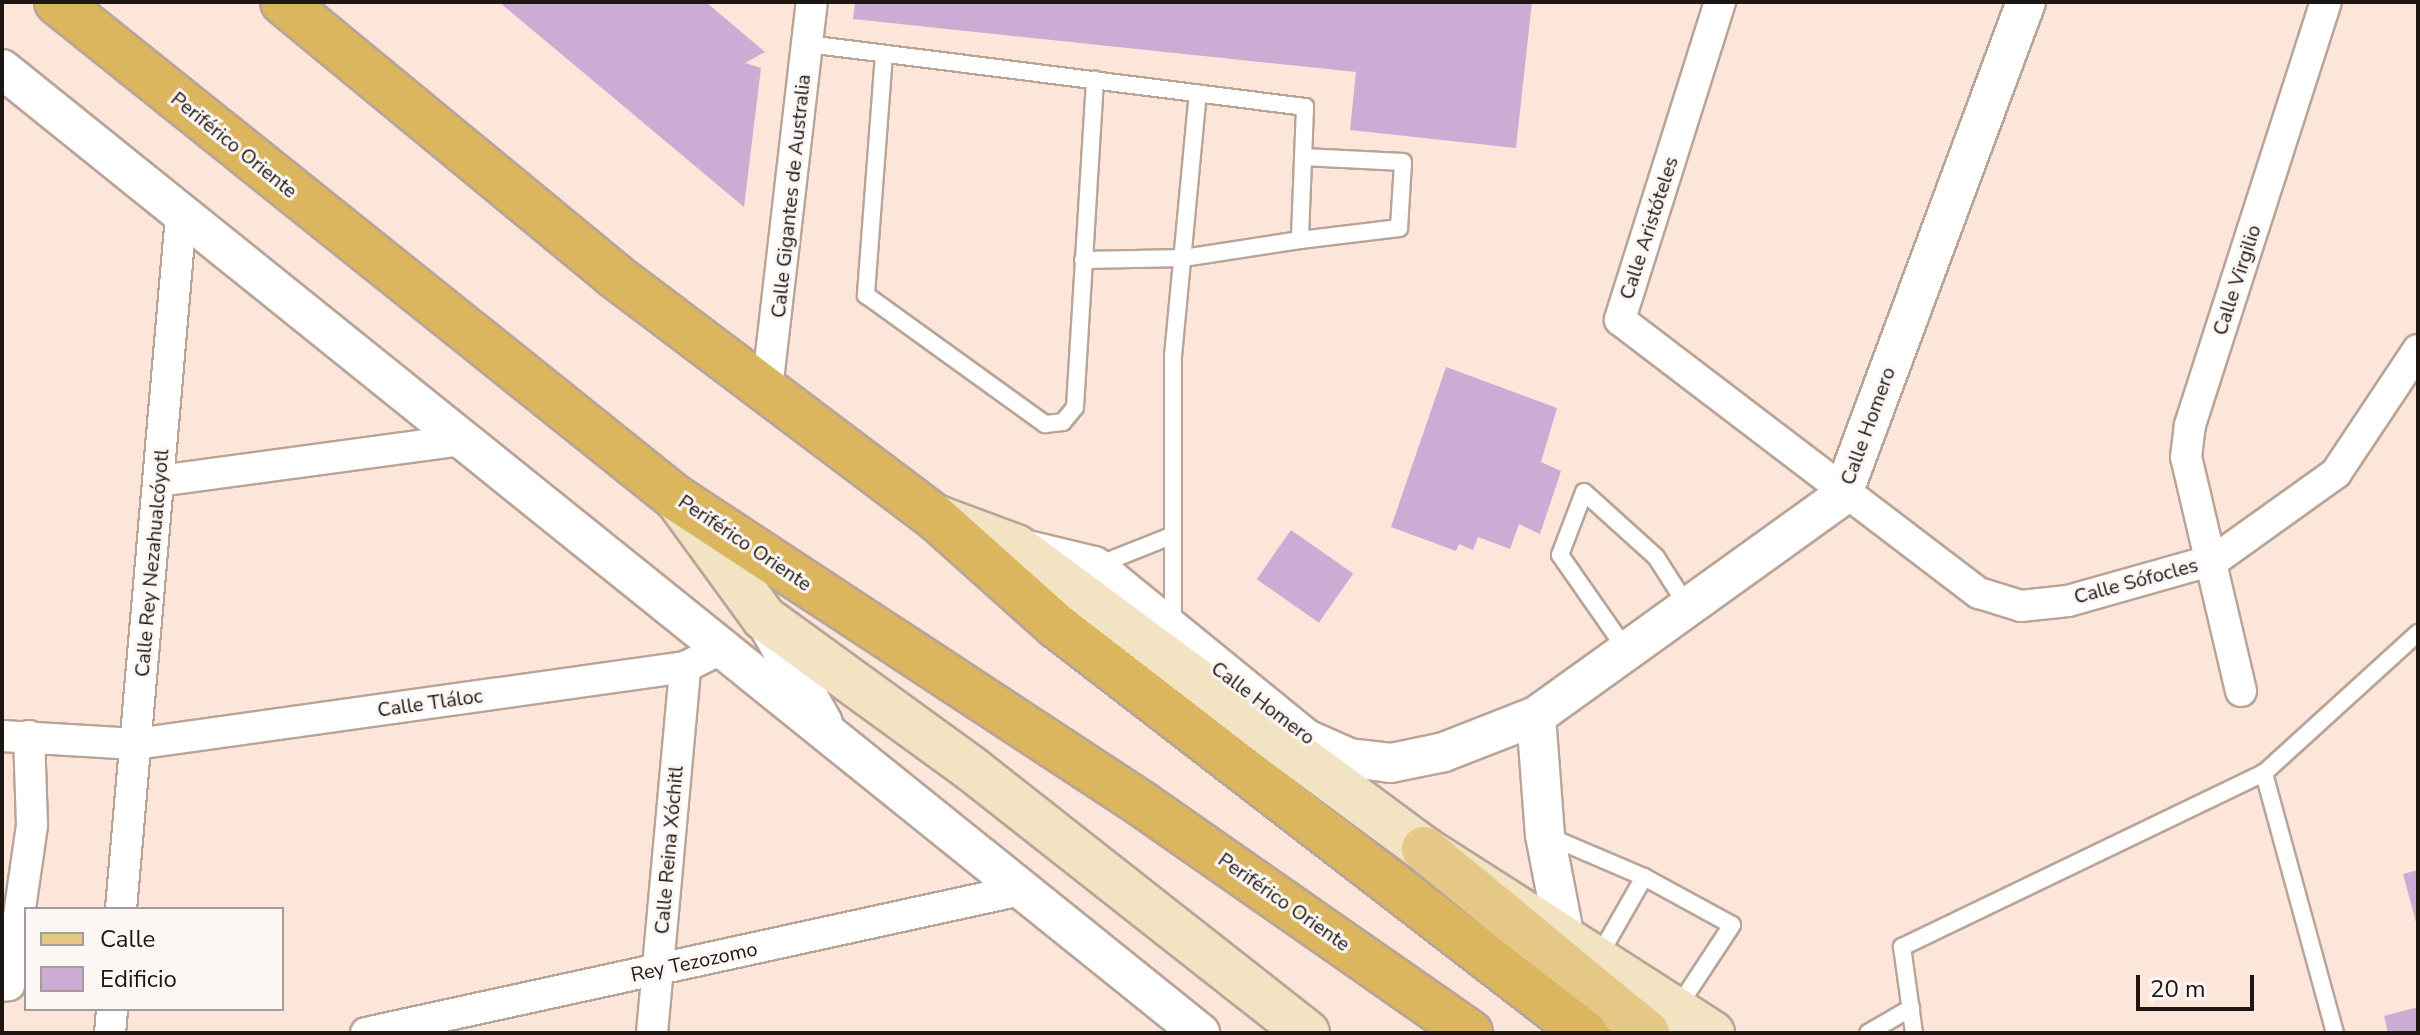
<!DOCTYPE html>
<meta charset="utf-8">
<style>
body{margin:0}
#map{position:relative;width:2420px;height:1035px;overflow:hidden;background:#fce6d9;font-family:"Nunito Sans",sans-serif}
div>[style]{position:absolute}
[style*='--x']{left:calc(var(--x)*1px);top:calc(var(--y)*1px);width:calc(var(--w)*1px);rotate:calc(var(--a)*1deg)}
.building>*{inset:0;background:#ccacd5;transform-origin:0 0}
.roads{filter:drop-shadow(2px 0 #b9a498) drop-shadow(-2px 0 #b9a498) drop-shadow(0 2px #b9a498) drop-shadow(0 -2px #b9a498)}
.service>*{height:16px;margin:-8px;padding:0 8px;transform-origin:8px;border-radius:8px;background:#fff}
.minor>*{height:30px;margin:-15px;padding:0 15px;transform-origin:15px;border-radius:15px;background:#fff}
.tertiary>*{height:38px;margin:-19px;padding:0 19px;transform-origin:19px;border-radius:19px;background:#fff}
.secondary>*{height:44px;margin:-22px;padding:0 22px;transform-origin:22px;border-radius:22px;background:#f2e3c3}
.primary>*{height:44px;margin:-22px;padding:0 22px;transform-origin:22px;border-radius:22px;background:#e5c886}
.trunk>*{height:44px;margin:-22px;padding:0 22px;transform-origin:22px;border-radius:22px;background:#dcb65e}
span{translate:-50% -50%;white-space:nowrap;text-align:center;line-height:1.15;-webkit-text-stroke:6px #fcf7f5;paint-order:stroke}
.street-label{font-size:20px;color:#1d1611}
.frame{position:absolute;inset:0;border:4px solid #1d1611;pointer-events:none}
.legend{position:absolute;left:24px;top:907px;width:260px;height:104px;box-sizing:border-box;background:#fcf7f5;border:2px solid #a39d9a;margin:0;padding:10px 14px;list-style:none;font-size:24px;color:#1d1611}
.legend li{display:flex;align-items:center;gap:16px;height:40px}
.legend b{width:40px;border:2px solid #a39d9a}
.scale{position:absolute;left:2136px;top:975px;width:118px;height:36px;box-sizing:border-box;border:4px solid #1d1611;border-top:0;padding-left:10px;font-size:24px;line-height:28px;white-space:nowrap;color:#1d1611;-webkit-text-stroke:6px #fcf7f5;paint-order:stroke}
</style>
<div id="map">
<div class="building">
<i style="clip-path:polygon(499px 2px,706px 2px,765px 52px,745px 63px,761px 68px,744px 207px)"></i>
<i style="clip-path:polygon(855px 2px,1532px 2px,1516px 148px,1350px 130px,1356px 72px,853px 19px)"></i>
<i style="clip-path:polygon(1446px 367px,1557px 408px,1541px 462px,1561px 471px,1540px 534px,1519px 524px,1510px 549px,1478px 537px,1473px 550px,1459px 544px,1456px 551px,1391px 527px)"></i>
<i style="left:1291px;top:530px;width:76px;height:60px;rotate:35deg"></i>
<i style="clip-path:polygon(2418px 870px,2418px 926px,2417px 926px,2403px 874px)"></i>
<i style="clip-path:polygon(2418px 1007px,2418px 1033px,2388px 1033px,2384px 1016px)"></i>
</div>
<div class="roads">
<div class="service">
<i style="--x:808;--y:44;--w:501;--a:7.22"></i>
<i style="--x:1305;--y:107;--w:133;--a:92.2"></i>
<i style="--x:1300;--y:240;--w:117;--a:171.2"></i>
<i style="--x:1184;--y:258;--w:101;--a:178.9"></i>
<i style="--x:884;--y:54;--w:242;--a:94.3"></i>
<i style="--x:866;--y:295;--w:221;--a:35.8"></i>
<i style="--x:1045;--y:424;--w:18;--a:-6"></i>
<i style="--x:1063;--y:422;--w:19;--a:-51"></i>
<i style="--x:1075;--y:407;--w:328;--a:-86.5"></i>
<i style="--x:1300;--y:240;--w:100;--a:-6.9"></i>
<i style="--x:1399;--y:228;--w:66;--a:-86.5"></i>
<i style="--x:1403;--y:162;--w:100;--a:-177.1"></i>
<i style="--x:1098;--y:565;--w:79;--a:-21.7"></i>
<i style="--x:1173;--y:626;--w:270;--a:-90"></i>
<i style="--x:1173;--y:356;--w:264;--a:-84.6"></i>
<i style="--x:1627;--y:651;--w:117;--a:-124.9"></i>
<i style="--x:1560;--y:555;--w:67;--a:-69.1"></i>
<i style="--x:1584;--y:492;--w:97;--a:42.1"></i>
<i style="--x:1656;--y:557;--w:59;--a:57.4"></i>
<i style="--x:1548;--y:836;--w:104;--a:23.1"></i>
<i style="--x:1644;--y:877;--w:100;--a:28.6"></i>
<i style="--x:1732;--y:925;--w:98;--a:123.4"></i>
<i style="--x:1599;--y:956;--w:91;--a:-60.3"></i>
<i style="--x:1868;--y:1033;--w:50;--a:-30.2"></i>
<i style="--x:1914;--y:1033;--w:87;--a:-97.9"></i>
<i style="--x:1902;--y:947;--w:402;--a:-25.7"></i>
<i style="--x:2335;--y:1033;--w:270;--a:-105.3"></i>
<i style="--x:2264;--y:773;--w:208;--a:-42.3"></i>
</div>
<div class="minor">
<i style="--x:1720;--y:2;--w:333;--a:107.5"></i>
<i style="--x:1620;--y:320;--w:451;--a:37.3"></i>
<i style="--x:1979;--y:593;--w:44;--a:17.2"></i>
<i style="--x:2021;--y:606;--w:47;--a:-6.1"></i>
<i style="--x:2068;--y:601;--w:154;--a:-15.8"></i>
<i style="--x:2216;--y:559;--w:148;--a:-35.6"></i>
<i style="--x:2336;--y:473;--w:148;--a:-56.3"></i>
<i style="--x:767;--y:389;--w:390;--a:-83.4"></i>
<i style="--x:159;--y:481;--w:305;--a:-7.7"></i>
<i style="--x:2241;--y:691;--w:240;--a:-103.2"></i>
<i style="--x:2186;--y:457;--w:32;--a:-83"></i>
<i style="--x:2190;--y:425;--w:444;--a:-72.2"></i>
<i style="--x:2;--y:736;--w:134;--a:3.4"></i>
<i style="--x:136;--y:744;--w:554;--a:-7.98"></i>
<i style="--x:685;--y:667;--w:40;--a:-26.6"></i>
<i style="--x:121;--y:909;--w:696;--a:-85.05"></i>
<i style="--x:2;--y:986;--w:7;--a:-8"></i>
<i style="--x:9;--y:985;--w:162;--a:-81.8"></i>
<i style="--x:32;--y:825;--w:89;--a:-91.9"></i>
<i style="--x:110;--y:1033;--w:24;--a:-85"></i>
<i style="--x:366;--y:1033;--w:670;--a:-12.32"></i>
<i style="--x:652;--y:1033;--w:367;--a:-84.8"></i>
</div>
<div class="tertiary">
<i style="--x:2;--y:69;--w:1538;--a:38.82"></i>
<i style="--x:1023;--y:549;--w:73;--a:13.5"></i>
<i style="--x:1094;--y:566;--w:274;--a:39.2"></i>
<i style="--x:1306;--y:739;--w:47;--a:23.8"></i>
<i style="--x:1349;--y:758;--w:42;--a:6.8"></i>
<i style="--x:1391;--y:763;--w:54;--a:-11.7"></i>
<i style="--x:1444;--y:752;--w:99;--a:-21.4"></i>
<i style="--x:1536;--y:716;--w:377;--a:-35.7"></i>
<i style="--x:1842;--y:496;--w:527;--a:-69.57"></i>
<i style="--x:765;--y:620;--w:118;--a:60.6"></i>
<i style="--x:1536;--y:716;--w:119;--a:85.7"></i>
<i style="--x:1545;--y:835;--w:101;--a:79.1"></i>
</div>
<div class="secondary">
<i style="--x:678;--y:500;--w:146;--a:53.9"></i>
<i style="--x:764;--y:618;--w:258;--a:36"></i>
<i style="--x:973;--y:770;--w:425;--a:38.2"></i>
<i style="--x:935;--y:517;--w:86;--a:20.3"></i>
<i style="--x:1016;--y:547;--w:508;--a:36.51"></i>
<i style="--x:1424;--y:849;--w:342;--a:32.6"></i>
</div>
<div class="primary">
<i style="--x:1424;--y:849;--w:289;--a:39.5"></i>
</div>
<div class="trunk">
<i style="--x:57;--y:2;--w:793;--a:38.7"></i>
<i style="--x:676;--y:498;--w:557;--a:33.29"></i>
<i style="--x:1142;--y:804;--w:400;--a:34.9"></i>
<i style="--x:283;--y:2;--w:430;--a:39.5"></i>
<i style="--x:615;--y:276;--w:401;--a:37"></i>
<i style="--x:935;--y:517;--w:164;--a:41.8"></i>
<i style="--x:1057;--y:626;--w:667;--a:37.63"></i>
</div>
</div>
<div class="street-label">
<span style="left:234px;top:145px;rotate:39deg">Periférico Oriente</span>
<span style="left:791px;top:196px;rotate:-84deg">Calle Gigantes de Australia</span>
<span style="left:1649px;top:228px;rotate:-72deg">Calle Aristóteles</span>
<span style="left:2237px;top:280px;rotate:-72deg">Calle Virgilio</span>
<span style="left:1868px;top:426px;rotate:-70deg">Calle Homero</span>
<span style="left:745px;top:543px;rotate:34deg">Periférico Oriente</span>
<span style="left:152px;top:563px;rotate:-85deg">Calle Rey Nezahualcóyotl</span>
<span style="left:2136px;top:581px;rotate:-15deg">Calle Sófocles</span>
<span style="left:430px;top:703px;rotate:-8deg">Calle Tláloc</span>
<span style="left:1263px;top:703px;rotate:37deg">Calle Homero</span>
<span style="left:669px;top:850px;rotate:-85deg">Calle Reina Xóchitl</span>
<span style="left:1284px;top:902px;rotate:35deg">Periférico Oriente</span>
<span style="left:694px;top:962px;rotate:-12deg">Rey Tezozomo</span>
</div>
<div class="frame"></div>
<ul class="legend">
<li><b style="height:10px;background:#e5c886"></b>Calle</li>
<li><b style="height:22px;background:#ccacd5"></b>Edificio</li>
</ul>
<div class="scale">20 m</div>
</div>
